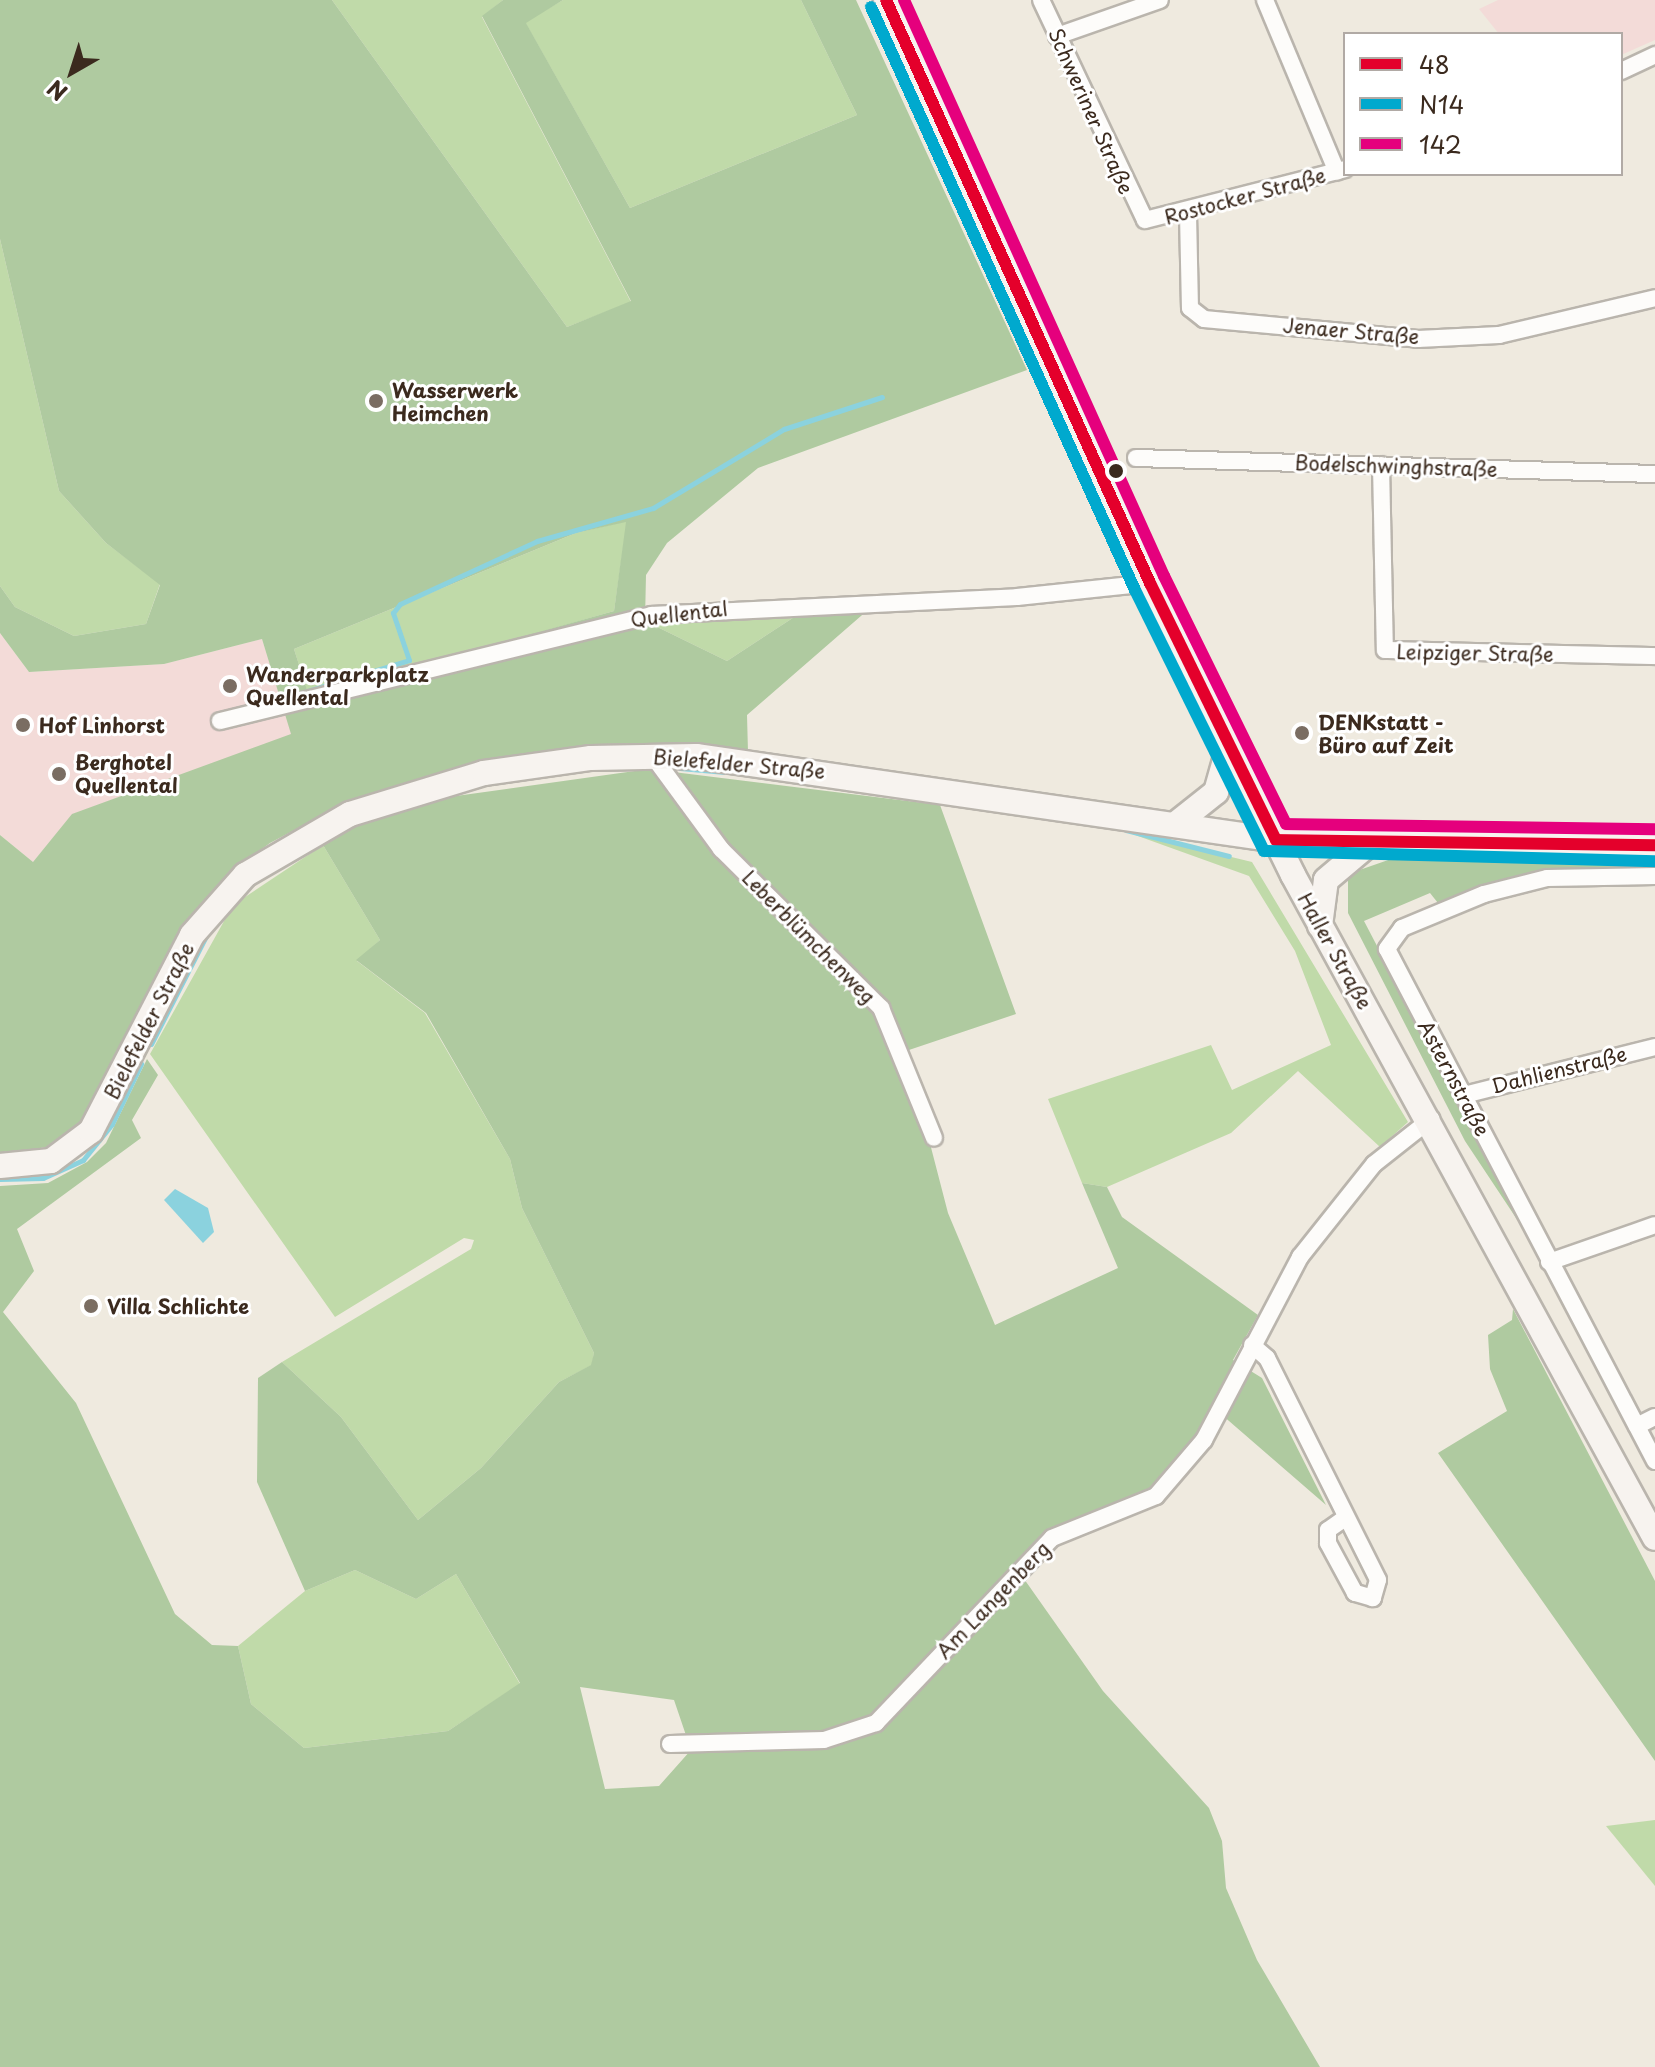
<!DOCTYPE html>
<meta charset="utf-8">
<style>
body{margin:0}
#map{position:relative;width:1655px;height:2067px;overflow:hidden;background:#efeadf;font-family:"Playpen Sans",sans-serif}
div>[style]{position:absolute}
[style*='--x']{left:calc(var(--x)*1px);top:calc(var(--y)*1px);width:calc(var(--w)*1px);rotate:calc(var(--a)*1deg)}
.built>*{inset:0;background:#f3dbd8}
.green>*{inset:0;background:#c0daa9}
.forest>*{inset:0;background:#afcaa0}
.water>*{inset:0;background:#8bd2de}
.stream>*{height:5px;margin:-2.5px;padding:0 2.5px;transform-origin:2.5px;border-radius:2.5px;background:#8bd2de}
.roads{filter:drop-shadow(2px 0 #bab5ad) drop-shadow(-2px 0 #bab5ad) drop-shadow(0 2px #bab5ad) drop-shadow(0 -2px #bab5ad)}
.street>*{height:16px;margin:-8px;padding:0 8px;transform-origin:8px;border-radius:8px;background:#fdfcfa}
.secondary>*{height:24px;margin:-12px;padding:0 12px;transform-origin:12px;border-radius:12px;background:#f7f3ef}
.bus-1>*{height:12px;margin:-6px;padding:0 6px;transform-origin:6px;border-radius:6px;background:#e4002b}
.bus-2>*{height:12px;margin:-6px;padding:0 6px;transform-origin:6px;border-radius:6px;background:#00a9ce}
.bus-3>*{height:12px;margin:-6px;padding:0 6px;transform-origin:6px;border-radius:6px;background:#e5007d}
.dots>*{width:22px;height:22px;translate:-50% -50%;box-sizing:border-box;border:4px solid #fff;border-radius:50%}
span{translate:-50% -50%;white-space:nowrap;text-align:center;line-height:1.15;-webkit-text-stroke:6px #fff;paint-order:stroke}
.street-label{font-size:20px;color:#3b2a1e}
.poi-label{font-size:20px;color:#3b2a1e;font-weight:700}
.left{translate:0 -50%;text-align:left}
.legend{position:absolute;left:1343px;top:32px;width:280px;height:144px;box-sizing:border-box;background:#fff;border:2px solid #b1aaa5;margin:0;padding:10px 14px;list-style:none;font-size:24px;color:#3b2a1e}
.legend li{display:flex;align-items:center;gap:16px;height:40px}
.legend b{width:40px;border:2px solid #b1aaa5}
.north{position:absolute;left:32px;top:32px;width:80px;height:80px;-webkit-text-stroke:6px #fff;paint-order:stroke;rotate:219deg;font-size:22px;font-weight:700;line-height:32px;text-align:center;color:#3b2a1e}
.north::after{content:'';display:block;margin:auto;width:28px;height:36px;background:#3b2a1e;clip-path:polygon(50% 0,100% 100%,50% 72%,0 100%)}
</style>
<div id="map">
<div class="built">
<i style="clip-path:polygon(1498px 0,1655px 0,1655px 40px,1621px 55px,1621px 34px,1499px 34px,1479px 9px)"></i>
<i style="clip-path:polygon(0 633px,29px 672px,164px 664px,262px 639px,292px 735px,73px 814px,33px 862px,0 835px)"></i>
</div>
<div class="green">
<i style="clip-path:polygon(332px 0,503px 0,482px 17px,631px 302px,567px 327px)"></i>
<i style="clip-path:polygon(563px 0,801px 0,857px 115px,630px 208px,525px 22px)"></i>
<i style="clip-path:polygon(0 239px,59px 491px,106px 543px,160px 584px,146px 624px,74px 636px,15px 607px,0 586px)"></i>
<i style="clip-path:polygon(627px 521px,614px 611px,309px 697px,294px 649px,576px 533px)"></i>
<i style="clip-path:polygon(805px 610px,727px 661px,645px 621px)"></i>
<i style="clip-path:polygon(1124px 831px,1252px 862px,1408px 1122px,1380px 1147px,1298px 1071px,1231px 1133px,1107px 1187px,1082px 1183px,1048px 1099px,1211px 1045px,1232px 1090px,1331px 1045px,1295px 951px,1249px 876px)"></i>
<i style="clip-path:polygon(323px 845px,380px 940px,357px 961px,425px 1013px,510px 1159px,522px 1208px,594px 1353px,592px 1365px,559px 1382px,481px 1468px,418px 1520px,341px 1417px,282px 1362px,471px 1249px,474px 1240px,464px 1238px,335px 1317px,150px 1054px,233px 905px)"></i>
<i style="clip-path:polygon(355px 1570px,416px 1599px,456px 1574px,520px 1684px,448px 1731px,304px 1748px,251px 1704px,238px 1646px,305px 1591px)"></i>
<i style="clip-path:polygon(1655px 1820px,1655px 1886px,1606px 1826px)"></i>
</div>
<div class="forest">
<i style="clip-path:polygon(evenodd,0 0,332px 0,567px 327px,631px 301px,482px 16px,503px 0,563px 0,526px 23px,630px 208px,857px 115px,801px 0,856px 0,1027px 370px,758px 468px,667px 543px,646px 575px,645px 621px,727px 661px,805px 610px,869px 609px,747px 715px,748px 752px,532px 757px,437px 773px,347px 802px,270px 843px,233px 870px,185px 929px,79px 1127px,54px 1146px,0 1154px,0 835px,33px 862px,72px 814px,291px 734px,262px 639px,164px 664px,29px 672px,0 633px,0 586px,15px 607px,74px 636px,146px 624px,160px 585px,106px 543px,59px 491px,0 239px,0 0,626px 522px,614px 611px,309px 696px,294px 649px,576px 533px,626px 522px)"></i>
<i style="clip-path:polygon(evenodd,649px 769px,940px 805px,1016px 1014px,906px 1051px,948px 1213px,995px 1325px,1118px 1268px,1082px 1183px,1107px 1187px,1122px 1217px,1258px 1315px,1233px 1360px,1262px 1378px,1326px 1505px,1214px 1408px,1163px 1481px,1128px 1503px,1062px 1525px,1015px 1566px,1103px 1691px,1209px 1808px,1222px 1841px,1226px 1888px,1257px 1960px,1320px 2067px,0 2067px,0 1186px,48px 1183px,87px 1162px,106px 1143px,147px 1059px,158px 1075px,132px 1120px,141px 1138px,17px 1229px,34px 1271px,3px 1312px,76px 1403px,175px 1614px,212px 1645px,238px 1646px,251px 1704px,304px 1748px,448px 1731px,520px 1683px,456px 1574px,416px 1599px,355px 1570px,305px 1591px,257px 1482px,258px 1378px,282px 1362px,341px 1417px,418px 1520px,481px 1468px,559px 1382px,591px 1365px,594px 1353px,522px 1208px,510px 1159px,426px 1013px,356px 960px,380px 940px,323px 845px,355px 826px,456px 796px,649px 769px,580px 1687px,674px 1700px,691px 1750px,659px 1786px,605px 1789px,580px 1687px)"></i>
<i style="clip-path:polygon(1394px 858px,1655px 859px,1655px 867px,1545px 869px,1438px 903px,1430px 893px,1364px 921px,1530px 1239px,1465px 1141px,1348px 913px,1348px 874px)"></i>
<i style="clip-path:polygon(1513px 1309px,1655px 1581px,1655px 1761px,1438px 1453px,1507px 1411px,1490px 1369px,1488px 1335px,1512px 1320px)"></i>
</div>
<div class="water">
<i style="clip-path:polygon(175px 1189px,208px 1208px,214px 1232px,203px 1243px,164px 1200px)"></i>
</div>
<div class="stream">
<i style="--x:298;--y:694;--w:116;--a:-17"></i>
<i style="--x:409;--y:660;--w:50;--a:-108.8"></i>
<i style="--x:393;--y:613;--w:11;--a:-52"></i>
<i style="--x:400;--y:604;--w:151;--a:-24.7"></i>
<i style="--x:537;--y:541;--w:121;--a:-15.9"></i>
<i style="--x:653;--y:508;--w:153;--a:-31.1"></i>
<i style="--x:784;--y:429;--w:103;--a:-18.1"></i>
<i style="--x:680;--y:768;--w:45;--a:5.1"></i>
<i style="--x:1126;--y:830;--w:106;--a:14.2"></i>
<i style="--x:151;--y:1044;--w:123;--a:-63"></i>
<i style="--x:0;--y:1179;--w:43;--a:-1.3"></i>
<i style="--x:43;--y:1178;--w:44;--a:-24.2"></i>
<i style="--x:83;--y:1160;--w:46;--a:-51.1"></i>
<i style="--x:112;--y:1124;--w:67;--a:-64.2"></i>
</div>
<div class="roads">
<div class="street">
<i style="--x:1041;--y:0;--w:243;--a:64.7"></i>
<i style="--x:1145;--y:220;--w:206;--a:-14.3"></i>
<i style="--x:1265;--y:0;--w:186;--a:67.3"></i>
<i style="--x:1057;--y:36;--w:109;--a:-19.3"></i>
<i style="--x:1621;--y:71;--w:38;--a:-25"></i>
<i style="--x:1188;--y:214;--w:94;--a:88.8"></i>
<i style="--x:1190;--y:308;--w:18;--a:38"></i>
<i style="--x:1204;--y:319;--w:215;--a:5.3"></i>
<i style="--x:1418;--y:339;--w:81;--a:-2.8"></i>
<i style="--x:1499;--y:335;--w:160;--a:-13.3"></i>
<i style="--x:1136;--y:458;--w:519;--a:1.77"></i>
<i style="--x:1381;--y:465;--w:185;--a:88.8"></i>
<i style="--x:1385;--y:650;--w:270;--a:1.3"></i>
<i style="--x:220;--y:721;--w:444;--a:-13.8"></i>
<i style="--x:651;--y:615;--w:366;--a:-2.8"></i>
<i style="--x:1017;--y:597;--w:134;--a:-6"></i>
<i style="--x:652;--y:755;--w:117;--a:53.7"></i>
<i style="--x:721;--y:849;--w:226;--a:44.8"></i>
<i style="--x:881;--y:1008;--w:140;--a:67.8"></i>
<i style="--x:1655;--y:876;--w:108;--a:178.9"></i>
<i style="--x:1547;--y:878;--w:65;--a:165.7"></i>
<i style="--x:1484;--y:894;--w:89;--a:157.5"></i>
<i style="--x:1402;--y:928;--w:26;--a:126"></i>
<i style="--x:1387;--y:949;--w:578;--a:62.37"></i>
<i style="--x:1464;--y:1095;--w:197;--a:-14.1"></i>
<i style="--x:1549;--y:1262;--w:112;--a:-19.2"></i>
<i style="--x:1252;--y:1345;--w:20;--a:41"></i>
<i style="--x:1267;--y:1358;--w:248;--a:63.4"></i>
<i style="--x:1378;--y:1580;--w:19;--a:106"></i>
<i style="--x:1373;--y:1598;--w:19;--a:-164"></i>
<i style="--x:1355;--y:1593;--w:57;--a:-118.4"></i>
<i style="--x:1328;--y:1543;--w:13;--a:-90"></i>
<i style="--x:1328;--y:1530;--w:19;--a:-35"></i>
<i style="--x:1637;--y:1426;--w:20;--a:-27"></i>
<i style="--x:670;--y:1744;--w:154;--a:-1.5"></i>
<i style="--x:824;--y:1740;--w:55;--a:-18.1"></i>
<i style="--x:876;--y:1723;--w:255;--a:-46.4"></i>
<i style="--x:1052;--y:1538;--w:112;--a:-22"></i>
<i style="--x:1156;--y:1496;--w:74;--a:-49.4"></i>
<i style="--x:1204;--y:1440;--w:207;--a:-62.3"></i>
<i style="--x:1300;--y:1257;--w:119;--a:-51.5"></i>
<i style="--x:1374;--y:1164;--w:73;--a:-38.3"></i>
</div>
<div class="secondary">
<i style="--x:886;--y:0;--w:640;--a:65.64"></i>
<i style="--x:1150;--y:583;--w:325;--a:63.9"></i>
<i style="--x:1293;--y:875;--w:755;--a:61.37"></i>
<i style="--x:1177;--y:823;--w:50;--a:-38.5"></i>
<i style="--x:1216;--y:792;--w:48;--a:-74.2"></i>
<i style="--x:1320;--y:926;--w:46;--a:-82.6"></i>
<i style="--x:1326;--y:880;--w:57;--a:-40.1"></i>
<i style="--x:0;--y:1166;--w:51;--a:-5.6"></i>
<i style="--x:51;--y:1161;--w:50;--a:-36.9"></i>
<i style="--x:91;--y:1131;--w:220;--a:-62.7"></i>
<i style="--x:192;--y:935;--w:80;--a:-48.5"></i>
<i style="--x:245;--y:875;--w:121;--a:-30.2"></i>
<i style="--x:350;--y:814;--w:140;--a:-17"></i>
<i style="--x:484;--y:773;--w:108;--a:-8"></i>
<i style="--x:591;--y:758;--w:105;--a:-1.1"></i>
<i style="--x:696;--y:756;--w:586;--a:8.24"></i>
<i style="--x:1276;--y:840;--w:379;--a:0.8"></i>
</div>
</div>
<div class="bus-1">
<i style="--x:886;--y:0;--w:640;--a:65.64"></i>
<i style="--x:1150;--y:583;--w:286;--a:63.9"></i>
<i style="--x:1276;--y:840;--w:379;--a:0.8"></i>
</div>
<div class="bus-2">
<i style="--x:871;--y:7;--w:640;--a:65.64"></i>
<i style="--x:1135;--y:590;--w:291;--a:63.7"></i>
<i style="--x:1264;--y:851;--w:391;--a:1.5"></i>
</div>
<div class="bus-3">
<i style="--x:904;--y:0;--w:632;--a:65.71"></i>
<i style="--x:1164;--y:576;--w:276;--a:63.8"></i>
<i style="--x:1286;--y:824;--w:369;--a:0.8"></i>
</div>
<div class="dots">
<i style="left:376px;top:401px;background:#7a6d62"></i>
<i style="left:1116px;top:471px;background:#3b2a1e"></i>
<i style="left:230px;top:686px;background:#7a6d62"></i>
<i style="left:23px;top:725px;background:#7a6d62"></i>
<i style="left:1302px;top:733px;background:#7a6d62"></i>
<i style="left:59px;top:774px;background:#7a6d62"></i>
<i style="left:91px;top:1306px;background:#7a6d62"></i>
</div>
<div class="street-label">
<span style="left:1091px;top:111px;rotate:66deg">Schweriner Straße</span>
<span style="left:1245px;top:196px;rotate:-15deg">Rostocker Straße</span>
<span style="left:1351px;top:331px;rotate:5deg">Jenaer Straße</span>
<span style="left:1396px;top:466px;rotate:2deg">Bodelschwinghstraße</span>
<span style="left:679px;top:614px;rotate:-7deg">Quellental</span>
<span style="left:1475px;top:653px;rotate:1deg">Leipziger Straße</span>
<span style="left:739px;top:764px;rotate:5deg">Bielefelder Straße</span>
<span style="left:809px;top:937px;rotate:45deg">Leberblümchenweg</span>
<span style="left:1335px;top:951px;rotate:61deg">Haller Straße</span>
<span style="left:149px;top:1021px;rotate:-63deg">Bielefelder Straße</span>
<span style="left:1559px;top:1070px;rotate:-14deg">Dahlienstraße</span>
<span style="left:1454px;top:1078px;rotate:62deg">Asternstraße</span>
<span style="left:993px;top:1600px;rotate:-46deg">Am Langenberg</span>
</div>
<div class="poi-label">
<span class="left" style="left:392px;top:402px">Wasserwerk<br>Heimchen</span>
<span class="left" style="left:246px;top:686px">Wanderparkplatz<br>Quellental</span>
<span class="left" style="left:1318px;top:734px">DENKstatt -<br>Büro auf Zeit</span>
<span class="left" style="left:39px;top:725px">Hof Linhorst</span>
<span class="left" style="left:75px;top:774px">Berghotel<br>Quellental</span>
<span class="left" style="left:107px;top:1306px">Villa Schlichte</span>
</div>
<ul class="legend">
<li><b style="height:10px;background:#e4002b"></b>48</li>
<li><b style="height:10px;background:#00a9ce"></b>N14</li>
<li><b style="height:10px;background:#e5007d"></b>142</li>
</ul>
<div class="north">N</div>
</div>
